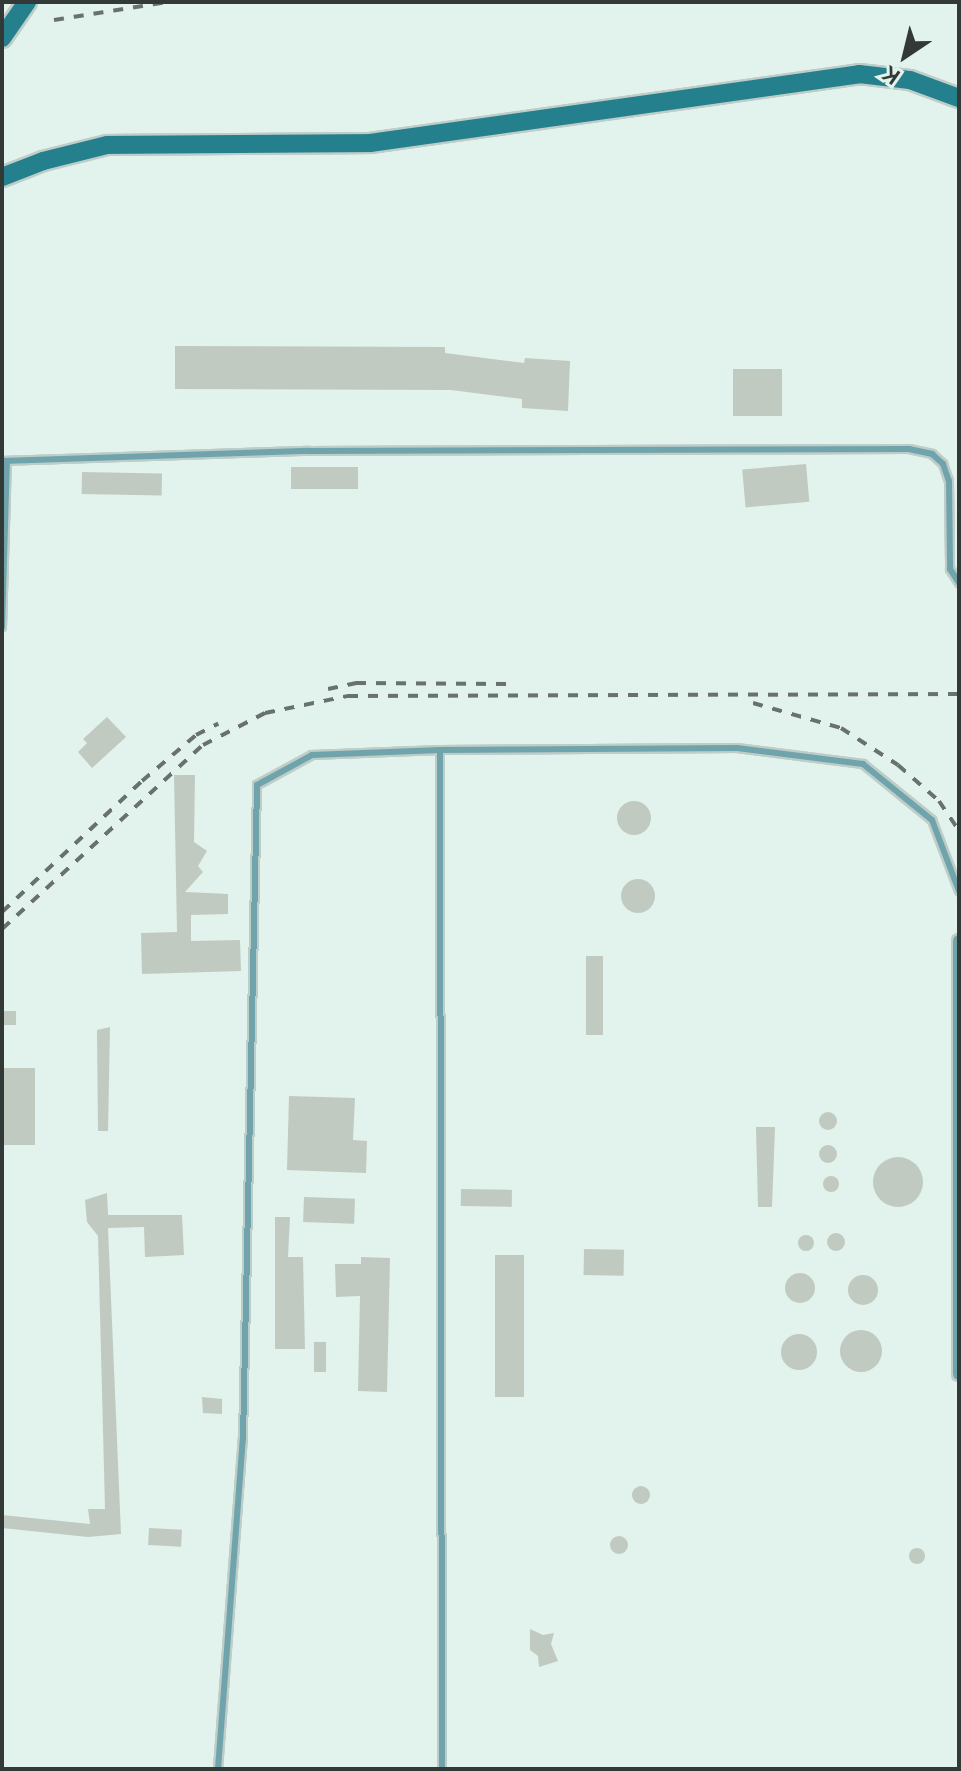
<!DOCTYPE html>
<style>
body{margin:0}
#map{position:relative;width:961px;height:1771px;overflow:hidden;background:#e2f2ed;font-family:Raleway,sans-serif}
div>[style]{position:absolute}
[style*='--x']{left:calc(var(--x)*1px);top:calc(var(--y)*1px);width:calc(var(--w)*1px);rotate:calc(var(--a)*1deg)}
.building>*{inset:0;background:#c0cac0;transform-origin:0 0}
.round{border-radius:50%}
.roads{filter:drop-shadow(2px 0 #bfcdc9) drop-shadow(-2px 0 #bfcdc9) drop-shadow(0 2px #bfcdc9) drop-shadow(0 -2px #bfcdc9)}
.lane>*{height:6px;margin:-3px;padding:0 3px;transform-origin:3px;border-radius:3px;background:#70a4ac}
.street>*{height:12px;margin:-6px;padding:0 6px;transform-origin:6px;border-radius:6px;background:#70a4ac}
.secondary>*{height:18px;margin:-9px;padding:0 9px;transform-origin:9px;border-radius:9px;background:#23808c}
.rail>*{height:4px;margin-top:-2px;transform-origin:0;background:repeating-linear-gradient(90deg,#68716e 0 10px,transparent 0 20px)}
span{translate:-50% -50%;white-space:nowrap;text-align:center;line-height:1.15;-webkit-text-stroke:6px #e2f2ed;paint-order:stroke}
.frame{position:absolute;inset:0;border:4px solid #333937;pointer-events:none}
.north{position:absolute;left:865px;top:16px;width:80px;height:80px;-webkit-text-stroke:6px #e2f2ed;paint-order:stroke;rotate:215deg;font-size:22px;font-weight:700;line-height:32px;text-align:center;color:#333937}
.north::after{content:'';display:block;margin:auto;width:28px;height:36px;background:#333937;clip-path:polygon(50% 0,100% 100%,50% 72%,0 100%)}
</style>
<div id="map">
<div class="building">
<i style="clip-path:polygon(175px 346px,445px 347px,445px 353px,524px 363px,525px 358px,570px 361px,568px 411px,522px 408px,522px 399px,451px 390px,175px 389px)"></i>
<i style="left:733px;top:369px;width:49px;height:47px"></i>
<i style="left:806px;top:464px;width:38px;height:64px;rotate:85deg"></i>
<i style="left:291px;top:467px;width:67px;height:22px"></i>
<i style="left:82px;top:472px;width:80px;height:22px;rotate:1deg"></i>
<i style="clip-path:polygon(107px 717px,126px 737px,92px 768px,78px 752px,87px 743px,83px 739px)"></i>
<i style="clip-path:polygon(174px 775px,195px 775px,194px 842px,207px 851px,198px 866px,203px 872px,185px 892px,228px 894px,228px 914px,191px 915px,191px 941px,240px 940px,241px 971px,142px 974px,141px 933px,177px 932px)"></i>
<i class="round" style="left:617px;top:801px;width:34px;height:34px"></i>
<i class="round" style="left:621px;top:879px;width:34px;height:34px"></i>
<i style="left:586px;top:956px;width:17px;height:79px"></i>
<i style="left:2px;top:1011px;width:14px;height:14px"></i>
<i style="clip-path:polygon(110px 1027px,108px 1131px,98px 1131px,97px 1030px)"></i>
<i style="left:2px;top:1068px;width:33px;height:77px"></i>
<i style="clip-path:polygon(289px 1096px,355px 1098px,353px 1140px,367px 1141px,366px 1173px,287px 1170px)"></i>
<i class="round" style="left:819px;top:1112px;width:18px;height:18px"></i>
<i style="clip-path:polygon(756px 1127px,775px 1127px,772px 1207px,758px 1207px)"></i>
<i class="round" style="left:819px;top:1145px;width:18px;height:18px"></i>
<i class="round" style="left:873px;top:1157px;width:50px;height:50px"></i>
<i class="round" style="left:823px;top:1176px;width:16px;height:16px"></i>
<i style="left:461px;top:1189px;width:51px;height:17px;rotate:1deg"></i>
<i style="clip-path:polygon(107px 1193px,108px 1215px,182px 1215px,184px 1255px,145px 1257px,144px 1227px,108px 1228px,121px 1534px,88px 1537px,2px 1528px,2px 1515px,90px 1524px,88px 1509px,105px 1509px,98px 1236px,87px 1222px,85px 1200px)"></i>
<i style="left:304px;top:1197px;width:51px;height:25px;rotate:2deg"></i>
<i style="clip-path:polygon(275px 1217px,290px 1217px,288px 1257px,303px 1257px,305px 1349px,275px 1349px)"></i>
<i class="round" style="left:827px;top:1233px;width:18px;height:18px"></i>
<i class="round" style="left:798px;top:1235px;width:16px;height:16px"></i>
<i style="left:584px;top:1249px;width:40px;height:26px;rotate:1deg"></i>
<i style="left:495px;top:1255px;width:29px;height:142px"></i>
<i style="clip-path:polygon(361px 1257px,390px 1258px,387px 1392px,358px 1391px,360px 1296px,336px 1297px,335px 1264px,361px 1264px)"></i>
<i class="round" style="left:785px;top:1273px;width:30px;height:30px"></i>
<i class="round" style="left:848px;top:1275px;width:30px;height:30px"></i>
<i class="round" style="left:840px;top:1330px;width:42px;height:42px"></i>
<i class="round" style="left:781px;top:1334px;width:36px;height:36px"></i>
<i style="left:314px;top:1342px;width:12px;height:30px"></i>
<i style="clip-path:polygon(202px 1397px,222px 1399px,222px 1414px,203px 1413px)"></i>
<i class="round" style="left:632px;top:1486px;width:18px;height:18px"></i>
<i style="left:149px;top:1528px;width:33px;height:17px;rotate:3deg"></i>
<i class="round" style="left:610px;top:1536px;width:18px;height:18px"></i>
<i class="round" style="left:909px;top:1548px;width:16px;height:16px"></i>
<i style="clip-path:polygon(530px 1629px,543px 1635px,554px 1633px,551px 1644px,558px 1661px,539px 1667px,538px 1656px,530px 1650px)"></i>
</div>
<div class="roads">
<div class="lane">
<i style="--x:2;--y:461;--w:307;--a:-1.9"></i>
<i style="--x:309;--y:451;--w:600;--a:-0.19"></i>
<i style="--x:909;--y:449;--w:24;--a:12"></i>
<i style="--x:932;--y:454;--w:15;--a:42"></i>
<i style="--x:943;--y:464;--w:18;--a:71"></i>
<i style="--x:949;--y:481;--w:88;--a:89.3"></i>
<i style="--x:950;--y:569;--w:17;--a:57"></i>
<i style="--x:2;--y:627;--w:165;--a:-88.3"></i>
<i style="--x:440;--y:750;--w:1019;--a:89.89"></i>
<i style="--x:218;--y:1769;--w:331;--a:-85.7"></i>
<i style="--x:243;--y:1439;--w:654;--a:-88.77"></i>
<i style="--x:257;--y:785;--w:63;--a:-28.6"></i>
<i style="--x:312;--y:755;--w:128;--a:-2.2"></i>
<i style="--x:440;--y:750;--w:297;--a:-0.4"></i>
<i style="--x:737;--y:748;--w:127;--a:7.2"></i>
<i style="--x:863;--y:764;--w:89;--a:39.1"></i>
<i style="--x:932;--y:820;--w:76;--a:69.2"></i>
</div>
<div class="street">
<i style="--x:959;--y:941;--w:433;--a:90"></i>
</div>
<div class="secondary">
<i style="--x:2;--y:38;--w:44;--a:-55.2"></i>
<i style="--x:2;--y:177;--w:44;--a:-21.3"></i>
<i style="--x:43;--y:161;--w:66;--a:-14"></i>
<i style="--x:107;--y:145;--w:263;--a:-0.4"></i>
<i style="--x:370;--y:143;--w:494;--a:-8"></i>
<i style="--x:859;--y:74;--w:51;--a:6.7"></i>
<i style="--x:910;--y:80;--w:52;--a:20.2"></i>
</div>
</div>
<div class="rail">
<i style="--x:54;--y:20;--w:115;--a:-9"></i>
<i style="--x:328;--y:689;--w:29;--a:-12"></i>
<i style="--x:356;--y:683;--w:151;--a:0.4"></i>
<i style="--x:753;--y:703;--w:91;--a:15.9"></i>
<i style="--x:841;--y:728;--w:68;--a:33"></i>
<i style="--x:898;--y:765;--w:55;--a:41.3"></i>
<i style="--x:939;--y:801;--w:36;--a:56"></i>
<i style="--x:2;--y:912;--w:192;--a:-43.1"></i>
<i style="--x:142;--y:781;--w:71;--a:-40.4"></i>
<i style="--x:196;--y:735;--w:25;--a:-27"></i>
<i style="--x:2;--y:929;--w:273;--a:-42.5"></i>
<i style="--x:203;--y:745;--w:70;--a:-27.3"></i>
<i style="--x:265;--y:713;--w:85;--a:-11.6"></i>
<i style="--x:348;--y:696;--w:611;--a:-0.19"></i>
</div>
<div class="frame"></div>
<div class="north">K</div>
</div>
